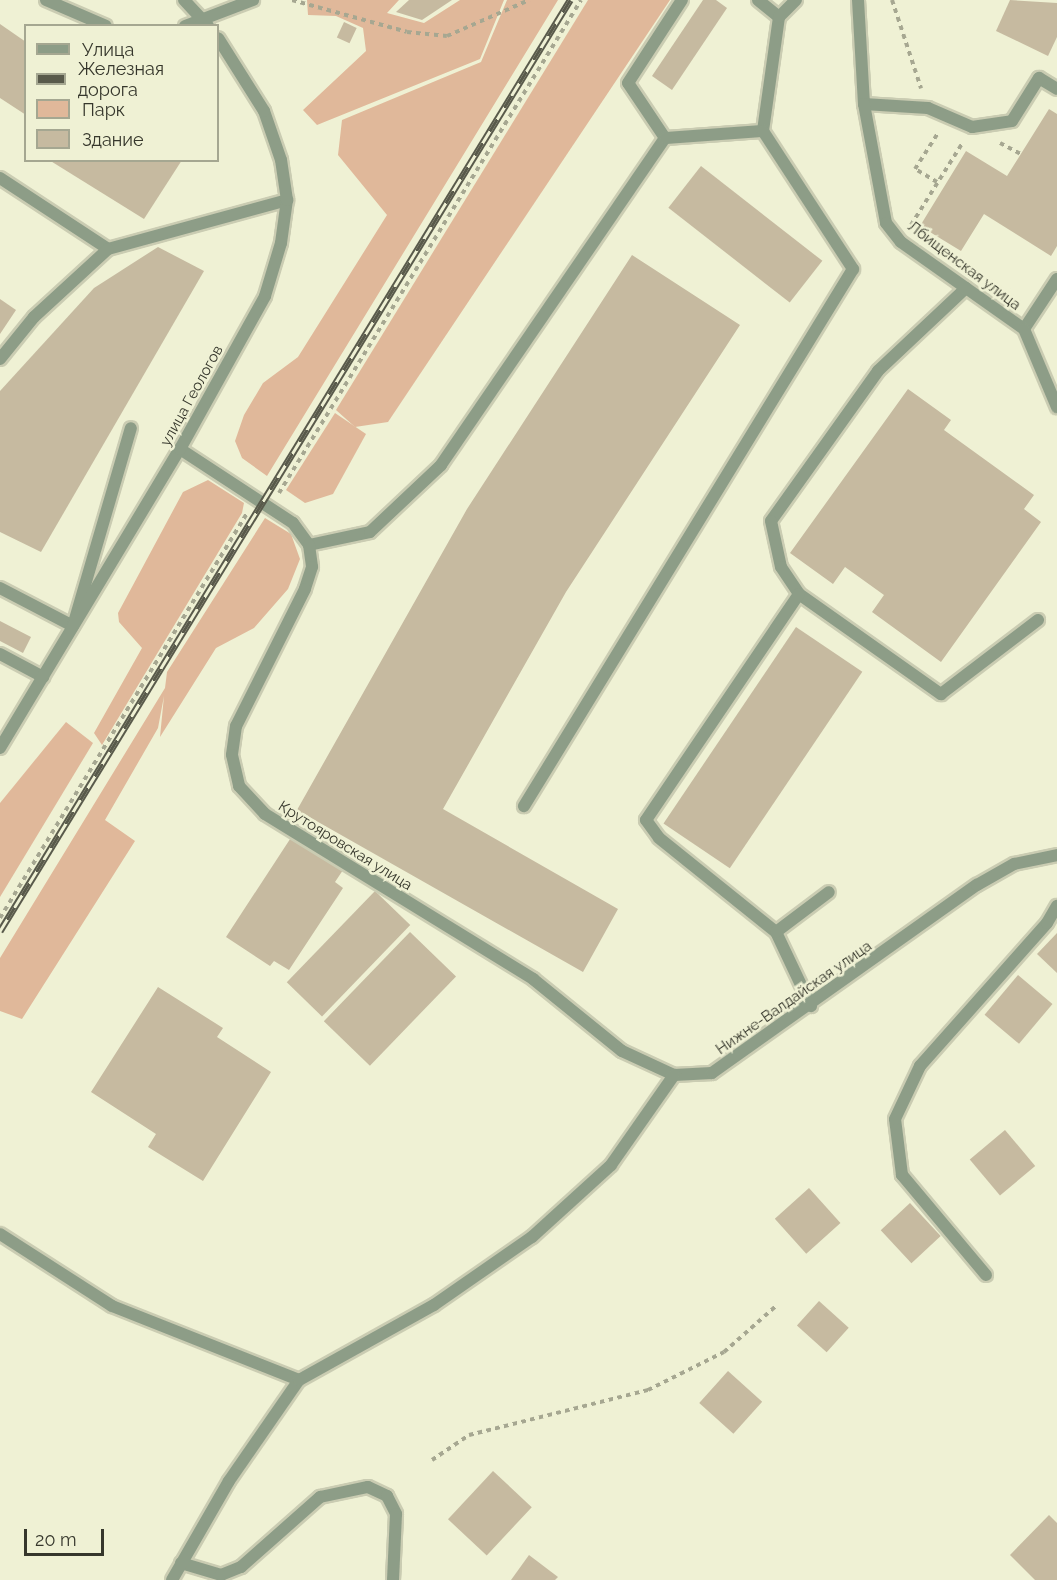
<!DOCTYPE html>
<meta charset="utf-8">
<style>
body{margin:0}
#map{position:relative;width:1057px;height:1580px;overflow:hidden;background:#eff1d4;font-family:Raleway,sans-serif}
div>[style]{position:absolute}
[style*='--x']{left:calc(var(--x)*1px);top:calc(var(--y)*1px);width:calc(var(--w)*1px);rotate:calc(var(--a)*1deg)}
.green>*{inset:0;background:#e0b89a}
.building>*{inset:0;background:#c6baa0;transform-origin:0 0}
.path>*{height:4px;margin-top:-2px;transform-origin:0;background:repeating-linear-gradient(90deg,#a6a791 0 4.5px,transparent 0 9px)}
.roads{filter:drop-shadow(2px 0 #caccb2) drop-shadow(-2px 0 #caccb2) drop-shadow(0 2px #caccb2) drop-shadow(0 -2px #caccb2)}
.lane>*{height:12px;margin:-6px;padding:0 6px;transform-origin:6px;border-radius:6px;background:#8d9d87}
.street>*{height:12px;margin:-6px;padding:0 6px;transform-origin:6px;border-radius:6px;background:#8d9d87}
.rail>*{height:7px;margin-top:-3.5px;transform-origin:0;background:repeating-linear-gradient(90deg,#eff1d4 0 14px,#595a4b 0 28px);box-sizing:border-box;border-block:2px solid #595a4b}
span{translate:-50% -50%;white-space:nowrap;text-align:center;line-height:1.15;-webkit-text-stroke:5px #eff1d4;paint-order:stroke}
.street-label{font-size:15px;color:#36372c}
.legend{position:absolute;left:24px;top:24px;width:195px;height:138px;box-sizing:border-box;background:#eff1d4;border:2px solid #a5a791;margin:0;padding:8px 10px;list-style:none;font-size:18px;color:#36372c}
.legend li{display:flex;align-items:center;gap:12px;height:30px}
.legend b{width:30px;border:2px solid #a5a791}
.scale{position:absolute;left:24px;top:1529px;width:80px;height:27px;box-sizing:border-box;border:3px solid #36372c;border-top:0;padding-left:8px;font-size:18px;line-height:21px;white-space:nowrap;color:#36372c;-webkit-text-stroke:4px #eff1d4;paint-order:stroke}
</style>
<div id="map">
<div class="green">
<i style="clip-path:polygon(307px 0,399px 0,387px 13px,424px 23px,460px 0,504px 0,480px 59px,317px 125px,303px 110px,366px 51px,363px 28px,336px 16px,308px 15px)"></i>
<i style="clip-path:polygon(507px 0,558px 0,267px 476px,242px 458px,235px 441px,244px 415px,263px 383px,298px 357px,387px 215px,338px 155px,342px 120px,481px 62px)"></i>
<i style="clip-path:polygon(588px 0,670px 0,388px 422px,355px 427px,336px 410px)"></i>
<i style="clip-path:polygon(335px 413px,366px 434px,333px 494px,305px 503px,286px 490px)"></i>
<i style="clip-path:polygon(208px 480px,244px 503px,242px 513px,102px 745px,94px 733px,142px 648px,119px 622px,118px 613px,183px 492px)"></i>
<i style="clip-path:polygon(265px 518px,291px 534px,300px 559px,288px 589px,254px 628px,216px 648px,160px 737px,164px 696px,158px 728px,105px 820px,135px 841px,22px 1019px,0 1011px,0 958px,165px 688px,167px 672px)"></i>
<i style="clip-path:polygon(66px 722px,93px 743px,0 897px,0 803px)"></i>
</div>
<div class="building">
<i style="clip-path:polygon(409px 0,452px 0,422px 20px,396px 12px)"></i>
<i style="clip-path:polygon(703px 0,716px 0,727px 8px,672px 90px,652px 76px)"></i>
<i style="clip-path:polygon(1010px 0,1057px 3px,1057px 37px,1048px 56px,996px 31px)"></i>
<i style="left:344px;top:22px;width:14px;height:17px;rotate:25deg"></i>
<i style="clip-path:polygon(0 24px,26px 42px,26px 115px,0 98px)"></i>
<i style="clip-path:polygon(1049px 109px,1057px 114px,1057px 246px,1051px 256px,984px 214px,961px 251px,920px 226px,966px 151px,1007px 176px)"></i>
<i style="clip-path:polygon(49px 160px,182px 160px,144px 219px)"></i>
<i style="left:701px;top:166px;width:154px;height:53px;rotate:38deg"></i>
<i style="clip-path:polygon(158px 247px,204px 271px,41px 552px,0 532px,0 391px,94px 288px)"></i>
<i style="clip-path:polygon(632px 255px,740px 325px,566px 592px,443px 809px,618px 909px,583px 972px,297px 810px,467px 509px)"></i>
<i style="clip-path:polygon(0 299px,16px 310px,0 334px)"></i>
<i style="clip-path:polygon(908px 389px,951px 420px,944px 430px,1034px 495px,1024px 509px,1041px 522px,941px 662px,872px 612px,884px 595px,845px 567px,833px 584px,790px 553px)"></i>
<i style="clip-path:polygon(0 621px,31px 637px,23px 653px,0 641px)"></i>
<i style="left:796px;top:627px;width:80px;height:237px;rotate:34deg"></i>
<i style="clip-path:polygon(294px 833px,345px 867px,335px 882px,343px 888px,289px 970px,274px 961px,270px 966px,226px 937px)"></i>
<i style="left:375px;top:891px;width:49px;height:127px;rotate:44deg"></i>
<i style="left:410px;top:932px;width:64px;height:124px;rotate:44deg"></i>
<i style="clip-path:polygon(1057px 933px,1057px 973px,1037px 954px)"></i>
<i style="left:1018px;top:975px;width:45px;height:52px;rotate:40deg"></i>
<i style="clip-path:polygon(158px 987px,223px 1028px,217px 1037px,271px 1072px,203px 1181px,148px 1147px,156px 1134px,91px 1092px)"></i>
<i style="left:1005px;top:1130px;width:47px;height:46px;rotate:50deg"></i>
<i style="left:809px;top:1188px;width:47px;height:46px;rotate:48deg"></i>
<i style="left:910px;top:1203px;width:45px;height:40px;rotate:47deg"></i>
<i style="left:819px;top:1301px;width:40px;height:33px;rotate:42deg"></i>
<i style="left:728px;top:1371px;width:46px;height:43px;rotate:42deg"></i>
<i style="left:493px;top:1471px;width:53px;height:66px;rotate:43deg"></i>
<i style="clip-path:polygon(1049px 1515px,1057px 1523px,1057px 1580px,1035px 1580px,1010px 1555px)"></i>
<i style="clip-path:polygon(529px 1555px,558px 1577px,555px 1580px,511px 1580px)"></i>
</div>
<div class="path">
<i style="--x:292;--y:0;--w:119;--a:15.5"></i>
<i style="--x:407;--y:32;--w:40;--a:5.7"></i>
<i style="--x:447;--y:36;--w:90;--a:-23.7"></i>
<i style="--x:892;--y:0;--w:93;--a:71.8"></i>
<i style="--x:1000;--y:143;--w:24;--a:28"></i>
<i style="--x:937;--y:182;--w:26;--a:-149"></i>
<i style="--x:915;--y:169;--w:43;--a:-57.4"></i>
<i style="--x:911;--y:225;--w:98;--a:-57.9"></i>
<i style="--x:279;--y:493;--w:578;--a:-58.51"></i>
<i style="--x:0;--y:918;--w:474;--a:-58.6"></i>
<i style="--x:432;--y:1460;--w:45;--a:-34"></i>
<i style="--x:469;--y:1435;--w:185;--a:-14.1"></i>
<i style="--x:648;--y:1390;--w:85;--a:-26.6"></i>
<i style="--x:724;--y:1352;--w:69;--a:-41.5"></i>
</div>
<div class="roads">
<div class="lane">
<i style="--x:46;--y:0;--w:65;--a:23.4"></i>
<i style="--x:758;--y:0;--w:27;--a:39"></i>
<i style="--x:779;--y:17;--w:115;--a:98"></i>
<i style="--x:779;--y:17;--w:24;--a:-45"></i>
<i style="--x:185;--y:26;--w:73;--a:-20.9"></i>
<i style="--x:864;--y:104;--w:64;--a:3.6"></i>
<i style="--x:928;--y:108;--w:48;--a:23.4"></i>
<i style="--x:972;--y:127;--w:40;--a:-8.5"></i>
<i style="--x:1012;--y:121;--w:51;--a:-57.9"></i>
<i style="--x:1039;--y:78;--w:21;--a:31"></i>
<i style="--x:665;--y:138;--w:66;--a:-123.9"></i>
<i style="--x:628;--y:83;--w:99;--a:-57"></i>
<i style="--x:0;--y:178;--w:129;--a:33.3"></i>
<i style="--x:108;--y:249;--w:186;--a:-15.3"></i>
<i style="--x:966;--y:288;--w:121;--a:136.7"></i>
<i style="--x:878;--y:371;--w:184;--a:125.5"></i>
<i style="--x:771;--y:521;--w:47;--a:77.7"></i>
<i style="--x:781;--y:567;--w:32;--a:56"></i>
<i style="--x:799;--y:594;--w:174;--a:35.2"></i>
<i style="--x:941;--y:694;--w:122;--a:-37.3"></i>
<i style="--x:1024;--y:329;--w:60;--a:-56.6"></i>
<i style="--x:0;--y:359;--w:54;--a:-51"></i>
<i style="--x:34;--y:317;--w:100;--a:-42.6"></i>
<i style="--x:309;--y:545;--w:62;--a:-12"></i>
<i style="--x:370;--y:532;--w:98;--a:-43.3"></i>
<i style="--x:441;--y:465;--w:396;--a:-55.6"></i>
<i style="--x:665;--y:138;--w:98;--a:-4.1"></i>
<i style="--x:763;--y:131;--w:165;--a:56.9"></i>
<i style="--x:853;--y:269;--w:630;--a:121.49"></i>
<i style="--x:0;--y:588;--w:82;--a:27.5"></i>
<i style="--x:73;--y:626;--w:206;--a:-73.7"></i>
<i style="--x:799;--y:594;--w:273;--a:124.1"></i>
<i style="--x:646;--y:820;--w:22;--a:54"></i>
<i style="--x:659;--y:838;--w:150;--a:38.8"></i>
<i style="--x:776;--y:932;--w:82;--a:64.7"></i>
<i style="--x:0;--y:654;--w:49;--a:28.1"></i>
<i style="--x:776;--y:932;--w:66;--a:-37"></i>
<i style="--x:0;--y:1234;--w:133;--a:32.7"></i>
<i style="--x:112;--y:1306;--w:201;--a:21.6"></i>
<i style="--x:986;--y:1275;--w:131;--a:-130"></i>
<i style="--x:902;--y:1175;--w:56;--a:-97.1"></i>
<i style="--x:895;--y:1119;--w:59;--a:-64.7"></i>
<i style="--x:920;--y:1066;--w:191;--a:-48.4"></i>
<i style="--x:1047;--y:923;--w:20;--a:-60"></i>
</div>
<div class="street">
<i style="--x:184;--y:0;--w:35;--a:47"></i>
<i style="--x:858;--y:0;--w:104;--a:86.7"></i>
<i style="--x:864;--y:104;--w:121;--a:79.5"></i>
<i style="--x:886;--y:223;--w:24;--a:52"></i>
<i style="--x:901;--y:242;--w:151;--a:35.3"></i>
<i style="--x:1024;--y:329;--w:85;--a:67.1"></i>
<i style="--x:180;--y:449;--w:135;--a:33.2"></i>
<i style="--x:293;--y:523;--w:27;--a:54"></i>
<i style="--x:309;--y:545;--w:22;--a:82"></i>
<i style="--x:312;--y:567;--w:23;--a:108"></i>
<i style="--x:305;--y:589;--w:153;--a:116.7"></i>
<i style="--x:236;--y:726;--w:29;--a:98"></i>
<i style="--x:232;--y:755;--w:32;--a:77"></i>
<i style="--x:239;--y:786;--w:38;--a:47"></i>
<i style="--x:265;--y:814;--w:315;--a:31.6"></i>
<i style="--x:533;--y:979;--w:114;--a:39"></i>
<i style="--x:622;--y:1051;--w:57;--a:24.8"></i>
<i style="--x:674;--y:1075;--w:38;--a:-3"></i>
<i style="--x:712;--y:1073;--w:325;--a:-35.4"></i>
<i style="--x:977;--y:885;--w:43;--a:-29.6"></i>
<i style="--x:1014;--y:864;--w:44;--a:-11.8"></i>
<i style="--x:0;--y:748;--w:349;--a:-59"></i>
<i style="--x:180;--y:449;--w:175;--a:-60.9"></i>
<i style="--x:265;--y:296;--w:55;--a:-73.2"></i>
<i style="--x:281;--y:243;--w:43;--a:-82.1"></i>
<i style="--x:287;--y:200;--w:40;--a:-98.5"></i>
<i style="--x:281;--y:160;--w:52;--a:-109.1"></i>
<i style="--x:264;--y:111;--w:86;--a:-122.2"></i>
<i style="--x:181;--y:1563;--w:42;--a:16.7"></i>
<i style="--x:221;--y:1575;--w:22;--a:-22"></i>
<i style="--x:241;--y:1567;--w:106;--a:-41.5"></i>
<i style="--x:320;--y:1497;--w:49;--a:-11.8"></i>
<i style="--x:368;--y:1487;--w:21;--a:25"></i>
<i style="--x:387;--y:1496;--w:20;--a:63"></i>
<i style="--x:396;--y:1514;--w:66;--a:92.6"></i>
<i style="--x:172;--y:1580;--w:114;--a:-60.1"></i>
<i style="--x:229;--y:1481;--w:123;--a:-55.3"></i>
<i style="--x:299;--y:1380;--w:154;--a:-29.1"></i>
<i style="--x:434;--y:1305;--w:119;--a:-34.8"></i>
<i style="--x:532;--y:1237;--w:107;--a:-42.3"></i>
<i style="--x:611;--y:1165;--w:110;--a:-55"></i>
</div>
</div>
<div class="rail">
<i style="--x:0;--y:931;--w:1092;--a:-58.52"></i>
</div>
<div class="street-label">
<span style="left:964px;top:266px;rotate:37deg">Лбищенская улица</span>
<span style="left:192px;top:396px;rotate:-61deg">улица Геологов</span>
<span style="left:345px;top:846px;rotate:32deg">Крутояровская улица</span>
<span style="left:794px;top:998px;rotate:-35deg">Нижне-Валдайская улица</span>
</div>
<ul class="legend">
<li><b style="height:8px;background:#8d9d87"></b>Улица</li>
<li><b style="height:8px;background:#595a4b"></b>Железная дорога</li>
<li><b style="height:16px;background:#e0b89a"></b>Парк</li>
<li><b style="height:16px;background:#c6baa0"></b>Здание</li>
</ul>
<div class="scale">20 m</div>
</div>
